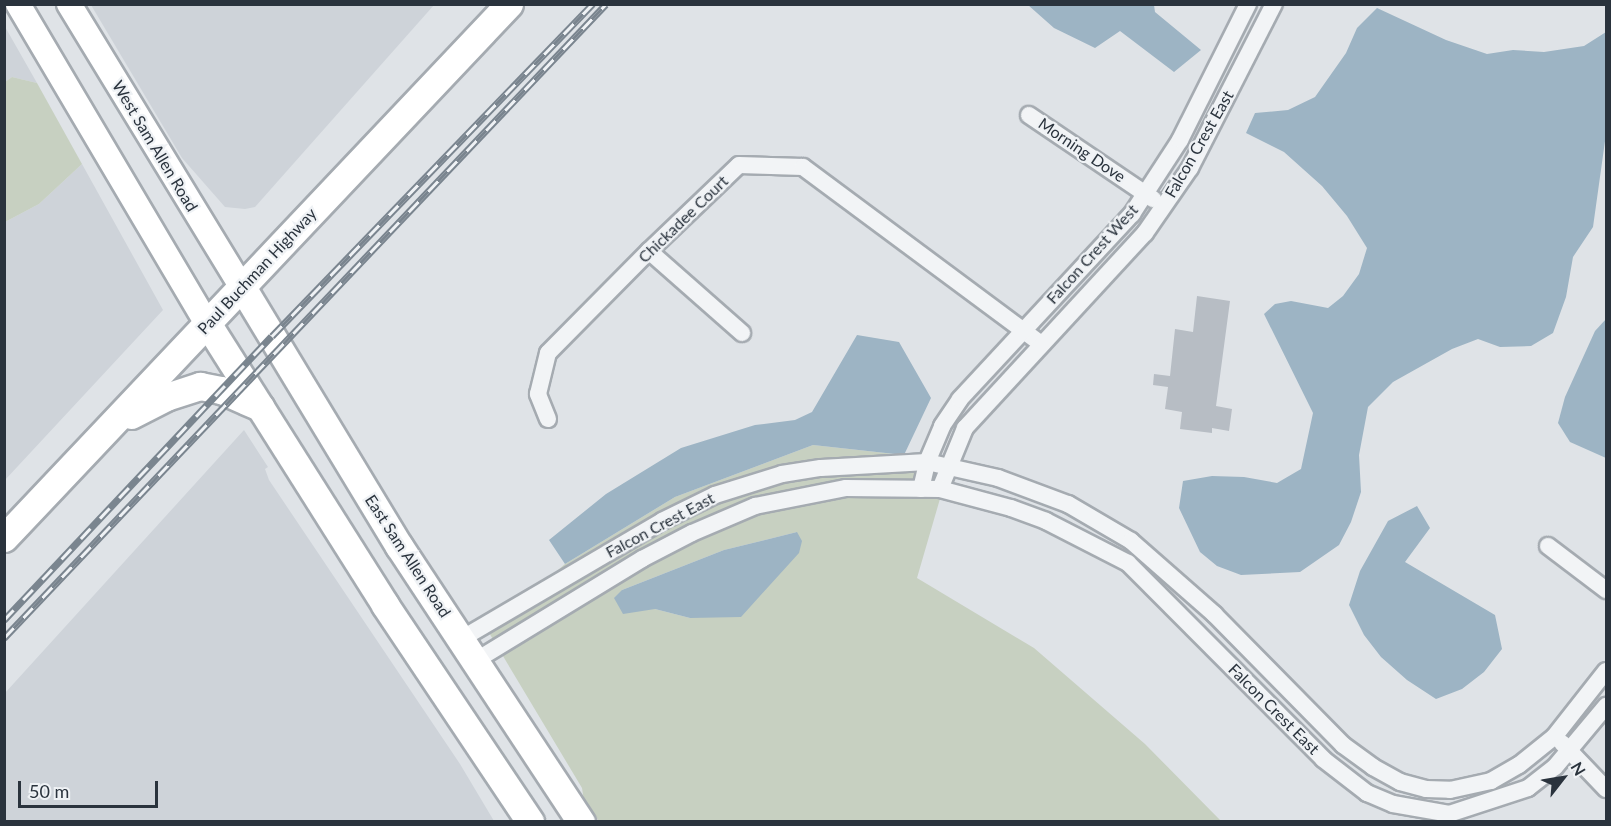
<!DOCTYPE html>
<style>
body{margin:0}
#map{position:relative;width:1611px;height:826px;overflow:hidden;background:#dfe3e7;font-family:Lato,sans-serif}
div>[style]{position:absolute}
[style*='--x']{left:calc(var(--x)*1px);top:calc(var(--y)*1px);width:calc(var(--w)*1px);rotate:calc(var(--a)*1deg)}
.built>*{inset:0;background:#ced3d9}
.green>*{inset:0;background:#c7d0c1}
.water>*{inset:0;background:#9db4c4}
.building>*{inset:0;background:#b7bdc4}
.roads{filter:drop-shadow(2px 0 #a5abb1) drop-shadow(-2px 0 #a5abb1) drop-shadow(0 2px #a5abb1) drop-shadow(0 -2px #a5abb1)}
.street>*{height:16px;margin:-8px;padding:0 8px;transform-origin:8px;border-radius:8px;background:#f2f4f6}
.secondary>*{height:24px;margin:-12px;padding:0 12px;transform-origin:12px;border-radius:12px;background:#fff}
.primary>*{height:27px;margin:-13.5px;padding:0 13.5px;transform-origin:13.5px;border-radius:13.5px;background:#fff}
.rail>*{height:7px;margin-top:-3.5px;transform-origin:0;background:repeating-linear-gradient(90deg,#eff2f5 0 14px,#7a858f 0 28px);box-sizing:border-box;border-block:2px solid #7a858f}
span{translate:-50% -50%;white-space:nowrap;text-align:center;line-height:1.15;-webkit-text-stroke:4.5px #eff2f5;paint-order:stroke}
.street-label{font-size:16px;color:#2a333d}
.frame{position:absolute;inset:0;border:6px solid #2a333d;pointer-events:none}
.north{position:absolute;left:1533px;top:748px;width:60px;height:60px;-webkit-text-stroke:4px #eff2f5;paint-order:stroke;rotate:59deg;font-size:16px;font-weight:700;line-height:24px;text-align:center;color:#2a333d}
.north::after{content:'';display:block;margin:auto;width:21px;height:27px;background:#2a333d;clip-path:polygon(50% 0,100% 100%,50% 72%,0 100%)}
.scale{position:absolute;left:18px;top:781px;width:140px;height:27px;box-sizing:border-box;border:3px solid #2a333d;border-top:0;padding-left:8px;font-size:18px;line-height:21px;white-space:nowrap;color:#2a333d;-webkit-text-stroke:4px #eff2f5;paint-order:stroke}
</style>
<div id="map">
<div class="built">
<i style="clip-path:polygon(91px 5px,434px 5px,255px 207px,245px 209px,225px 207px,182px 158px)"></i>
<i style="clip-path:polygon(4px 25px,37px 83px,12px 77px,5px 82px)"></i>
<i style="clip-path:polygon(82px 164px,163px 310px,5px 480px,5px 222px,39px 204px)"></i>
<i style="clip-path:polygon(244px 430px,268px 467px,265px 469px,269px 480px,460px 764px,494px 821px,5px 821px,5px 693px)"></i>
</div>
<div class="green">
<i style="clip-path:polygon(12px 77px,37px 83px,82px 164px,39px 204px,5px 222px,5px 82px)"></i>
<i style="clip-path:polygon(evenodd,813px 445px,904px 455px,944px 485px,917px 578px,1034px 648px,1145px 744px,1221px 821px,599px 821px,584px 801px,582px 788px,488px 631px,565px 564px,675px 497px,813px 445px,797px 532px,690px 618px,655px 609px,622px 590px,724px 550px,797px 532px)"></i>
</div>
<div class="water">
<i style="clip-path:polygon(1028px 5px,1154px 5px,1155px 12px,1201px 50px,1174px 72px,1120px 31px,1095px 48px,1054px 28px)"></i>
<i style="clip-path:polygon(1377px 8px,1446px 40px,1487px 54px,1513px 50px,1544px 52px,1584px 46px,1606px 32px,1606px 134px,1593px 227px,1573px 257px,1566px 297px,1553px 333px,1531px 346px,1500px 347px,1478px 339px,1452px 349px,1393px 382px,1368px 407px,1359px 455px,1361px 492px,1351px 522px,1339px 545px,1300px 572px,1241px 575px,1217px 566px,1200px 552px,1179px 508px,1183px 481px,1212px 476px,1244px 477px,1277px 483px,1301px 469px,1313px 413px,1264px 314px,1275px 304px,1291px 301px,1328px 308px,1343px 296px,1359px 274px,1367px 248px,1347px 216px,1322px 186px,1284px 152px,1246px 133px,1255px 113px,1288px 110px,1315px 97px,1346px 53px,1357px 28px)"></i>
<i style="clip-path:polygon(1606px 319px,1606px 458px,1570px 442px,1558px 423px,1565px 397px,1595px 331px)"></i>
<i style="clip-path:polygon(857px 335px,899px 342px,931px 398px,904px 455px,813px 445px,675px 497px,565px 564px,549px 540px,606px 494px,681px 448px,755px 425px,795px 420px,812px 412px)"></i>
<i style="clip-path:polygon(1417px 506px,1430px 528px,1405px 562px,1495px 615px,1502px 649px,1484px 672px,1462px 689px,1436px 699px,1407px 680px,1381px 657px,1364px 635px,1349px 605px,1360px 571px,1388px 521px)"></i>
<i style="clip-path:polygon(797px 532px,802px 541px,799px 553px,741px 617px,690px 618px,655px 609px,623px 614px,614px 598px,622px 590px,724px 550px)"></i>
</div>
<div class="building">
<i style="clip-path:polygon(1197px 296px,1230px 301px,1216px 406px,1232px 409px,1229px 431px,1212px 428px,1212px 433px,1180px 429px,1182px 412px,1165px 409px,1168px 387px,1153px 385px,1154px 374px,1170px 376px,1175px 329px,1193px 332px)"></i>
</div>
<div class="roads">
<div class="street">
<i style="--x:1029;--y:115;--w:150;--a:34.1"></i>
<i style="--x:649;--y:251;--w:124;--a:41.4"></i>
<i style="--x:548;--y:419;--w:27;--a:-112"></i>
<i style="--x:538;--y:394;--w:42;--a:-76.3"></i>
<i style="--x:548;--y:353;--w:144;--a:-45.3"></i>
<i style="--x:649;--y:251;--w:124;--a:-43.7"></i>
<i style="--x:739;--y:165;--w:64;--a:1.8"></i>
<i style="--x:803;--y:167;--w:297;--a:36.6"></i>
<i style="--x:921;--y:489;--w:28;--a:-77"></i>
<i style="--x:927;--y:462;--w:39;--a:-67"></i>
<i style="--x:942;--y:426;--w:32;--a:-56"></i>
<i style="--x:960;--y:399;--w:253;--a:-47.1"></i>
<i style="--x:1132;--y:214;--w:88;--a:-57"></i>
<i style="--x:1180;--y:140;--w:152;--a:-63.4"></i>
<i style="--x:940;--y:489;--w:66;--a:-67.7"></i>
<i style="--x:965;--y:428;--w:265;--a:-47.3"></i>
<i style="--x:1145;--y:233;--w:79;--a:-55.3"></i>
<i style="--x:1190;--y:168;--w:184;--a:-62.9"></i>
<i style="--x:1548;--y:546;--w:73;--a:37.2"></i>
<i style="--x:461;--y:639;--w:233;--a:-30.4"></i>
<i style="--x:662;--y:521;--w:59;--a:-26.1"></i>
<i style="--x:715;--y:495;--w:70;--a:-17.4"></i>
<i style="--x:782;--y:474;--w:39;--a:-9"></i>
<i style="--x:821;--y:468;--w:106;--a:-3.2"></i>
<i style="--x:927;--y:462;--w:73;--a:12.7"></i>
<i style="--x:998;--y:478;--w:75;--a:20.4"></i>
<i style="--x:1068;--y:504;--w:73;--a:30.4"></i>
<i style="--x:1131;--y:541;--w:111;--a:41.3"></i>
<i style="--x:1214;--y:614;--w:184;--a:45.4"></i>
<i style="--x:1343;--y:745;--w:37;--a:36"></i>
<i style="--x:1373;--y:767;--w:31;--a:29"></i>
<i style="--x:1400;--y:782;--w:27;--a:15"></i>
<i style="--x:1426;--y:789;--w:24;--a:2"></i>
<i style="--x:1450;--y:790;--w:42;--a:-12.4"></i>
<i style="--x:1491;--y:781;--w:32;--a:-30"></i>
<i style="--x:1519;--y:765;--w:45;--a:-38.7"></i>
<i style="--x:1554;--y:737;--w:84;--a:-51.8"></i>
<i style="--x:475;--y:661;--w:196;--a:-31.4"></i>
<i style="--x:642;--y:559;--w:56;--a:-27.5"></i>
<i style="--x:692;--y:533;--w:69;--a:-23.2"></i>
<i style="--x:755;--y:506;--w:93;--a:-11.2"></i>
<i style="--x:846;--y:488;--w:94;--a:0.6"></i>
<i style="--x:940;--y:489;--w:73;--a:15"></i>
<i style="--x:1011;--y:508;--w:37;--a:20"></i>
<i style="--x:1046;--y:521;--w:92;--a:27.1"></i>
<i style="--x:1128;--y:563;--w:276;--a:45.1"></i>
<i style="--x:1323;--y:759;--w:56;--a:37.7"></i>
<i style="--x:1367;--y:793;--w:28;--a:23"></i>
<i style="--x:1393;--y:804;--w:57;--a:10.1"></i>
<i style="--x:1449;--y:814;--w:83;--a:-18.2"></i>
<i style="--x:1528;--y:788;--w:34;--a:-38"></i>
<i style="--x:1555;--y:767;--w:80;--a:-50.1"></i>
<i style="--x:1562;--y:743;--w:64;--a:46.3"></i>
</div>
<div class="secondary">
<i style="--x:18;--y:4;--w:371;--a:59.4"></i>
<i style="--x:69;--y:4;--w:332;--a:58.6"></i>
</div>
<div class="primary">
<i style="--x:242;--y:287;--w:303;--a:58.8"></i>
<i style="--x:399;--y:546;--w:331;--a:56.6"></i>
<i style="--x:207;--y:323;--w:333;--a:57.7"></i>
<i style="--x:385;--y:605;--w:261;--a:56.2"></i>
<i style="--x:131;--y:415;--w:39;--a:-27"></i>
<i style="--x:166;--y:397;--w:36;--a:-18"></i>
<i style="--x:200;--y:386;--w:21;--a:11"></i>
<i style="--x:221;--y:390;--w:43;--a:23.6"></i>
<i style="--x:4;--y:538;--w:735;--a:-46.6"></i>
</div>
</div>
<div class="rail">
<i style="--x:4;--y:620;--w:390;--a:-46.7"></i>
<i style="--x:272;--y:336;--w:462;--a:-46"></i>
<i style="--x:4;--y:638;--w:874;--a:-46.48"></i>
</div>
<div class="street-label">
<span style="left:1199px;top:144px;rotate:-60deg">Falcon Crest East</span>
<span style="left:155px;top:146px;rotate:59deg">West Sam Allen Road</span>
<span style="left:1082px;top:150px;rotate:34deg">Morning Dove</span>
<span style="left:683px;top:219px;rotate:-44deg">Chickadee Court</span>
<span style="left:1092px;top:254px;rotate:-48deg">Falcon Crest West</span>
<span style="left:257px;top:271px;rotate:-47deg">Paul Buchman Highway</span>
<span style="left:660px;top:525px;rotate:-28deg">Falcon Crest East</span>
<span style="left:408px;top:556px;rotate:57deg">East Sam Allen Road</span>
<span style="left:1274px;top:709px;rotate:45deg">Falcon Crest East</span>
</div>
<div class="frame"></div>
<div class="north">N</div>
<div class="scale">50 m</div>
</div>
